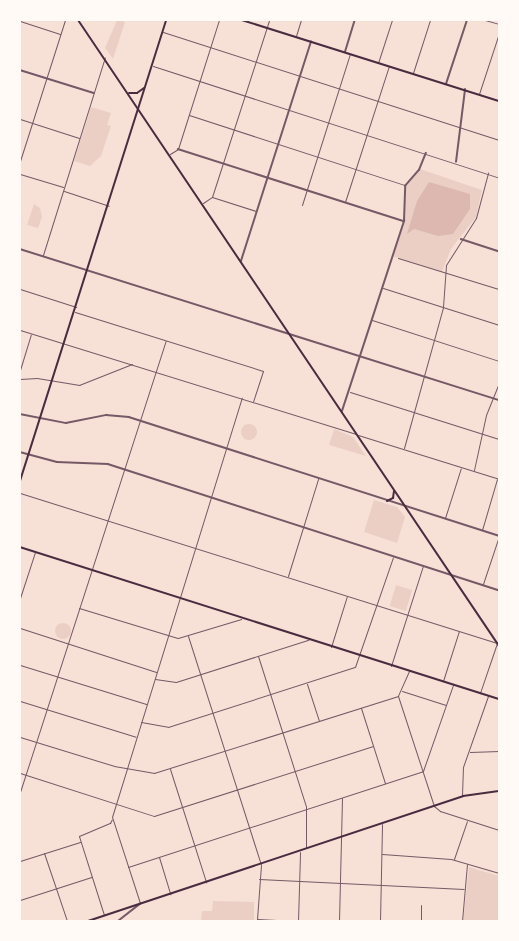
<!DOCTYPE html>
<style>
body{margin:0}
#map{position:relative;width:519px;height:941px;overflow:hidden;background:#f7e1d7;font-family:Jost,sans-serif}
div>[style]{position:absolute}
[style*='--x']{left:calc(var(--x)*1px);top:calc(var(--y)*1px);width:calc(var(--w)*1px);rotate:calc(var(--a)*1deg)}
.green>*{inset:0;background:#ebcfc5;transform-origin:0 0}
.round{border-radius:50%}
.water>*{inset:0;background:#dcb8b0}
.service>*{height:0.5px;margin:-0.25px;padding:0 0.25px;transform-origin:0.25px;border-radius:0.25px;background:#755966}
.minor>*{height:1px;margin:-0.5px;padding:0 0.5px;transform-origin:0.5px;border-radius:0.5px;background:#755966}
.tertiary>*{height:1.5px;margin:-0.75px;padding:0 0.75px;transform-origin:0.75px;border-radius:0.75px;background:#755966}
.secondary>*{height:1.5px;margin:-0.75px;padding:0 0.75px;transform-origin:0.75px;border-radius:0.75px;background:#4a2c40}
.primary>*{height:2px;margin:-1px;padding:0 1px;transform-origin:1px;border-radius:1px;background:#4a2c40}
span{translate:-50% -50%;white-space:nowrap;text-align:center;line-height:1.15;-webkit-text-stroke:3px #fffaf5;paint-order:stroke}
.frame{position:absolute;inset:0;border:21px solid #fffaf5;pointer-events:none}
</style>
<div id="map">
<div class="green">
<i style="clip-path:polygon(117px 20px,125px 22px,113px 59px,105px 48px)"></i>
<i style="clip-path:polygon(91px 107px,111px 113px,107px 125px,111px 126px,101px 156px,90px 166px,74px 161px)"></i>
<i style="clip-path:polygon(420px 169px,482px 190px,476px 217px,451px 249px,442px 272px,392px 256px,404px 219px,406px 185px)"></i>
<i style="clip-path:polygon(34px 204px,40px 208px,42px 217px,38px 228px,27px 225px)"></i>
<i class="round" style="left:241px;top:424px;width:16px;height:16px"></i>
<i style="clip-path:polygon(334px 429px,353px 437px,366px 456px,329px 445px)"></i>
<i style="clip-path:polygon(374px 500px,397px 507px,405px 517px,397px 543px,364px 532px)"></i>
<i style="left:396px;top:585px;width:17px;height:22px;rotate:17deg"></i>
<i class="round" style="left:55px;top:623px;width:16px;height:16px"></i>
<i style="clip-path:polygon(469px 867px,499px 876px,499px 921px,463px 921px)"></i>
<i style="clip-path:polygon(213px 901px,254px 902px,254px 921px,201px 921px,202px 911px,212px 911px)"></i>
</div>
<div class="water">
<i style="clip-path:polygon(429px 182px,470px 194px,470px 209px,453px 234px,438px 236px,414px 229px,407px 234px,417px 201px)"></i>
</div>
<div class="service">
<i style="--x:470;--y:752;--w:29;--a:-2"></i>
</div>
<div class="minor">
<i style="--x:485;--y:20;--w:15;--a:16"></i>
<i style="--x:20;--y:21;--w:42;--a:18"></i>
<i style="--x:163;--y:32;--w:353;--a:17.8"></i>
<i style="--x:296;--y:36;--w:17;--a:-73"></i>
<i style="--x:378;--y:63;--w:45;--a:-72"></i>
<i style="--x:153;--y:66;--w:364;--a:17.9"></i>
<i style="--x:413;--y:73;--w:56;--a:-72.2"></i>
<i style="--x:479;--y:94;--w:64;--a:-71.8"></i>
<i style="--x:189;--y:115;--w:227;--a:18"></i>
<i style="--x:20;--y:119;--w:62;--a:17.9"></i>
<i style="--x:170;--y:154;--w:9;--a:-32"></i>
<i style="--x:178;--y:149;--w:135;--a:-72.4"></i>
<i style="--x:20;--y:161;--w:148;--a:-72.3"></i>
<i style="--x:20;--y:174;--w:45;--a:16.8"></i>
<i style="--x:64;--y:191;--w:47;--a:18.4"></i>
<i style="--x:212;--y:197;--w:46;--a:17.7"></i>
<i style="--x:345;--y:202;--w:143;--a:-72.1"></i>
<i style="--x:203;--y:203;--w:11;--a:-34"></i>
<i style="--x:212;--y:197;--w:186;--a:-72.1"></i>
<i style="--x:302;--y:205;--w:158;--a:-72.4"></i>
<i style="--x:43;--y:255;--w:207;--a:-72.6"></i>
<i style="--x:398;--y:258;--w:106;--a:17.1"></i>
<i style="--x:383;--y:288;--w:122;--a:17.7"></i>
<i style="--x:20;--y:289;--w:59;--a:17.8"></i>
<i style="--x:75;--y:312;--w:197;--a:17.4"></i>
<i style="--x:263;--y:371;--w:32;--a:108"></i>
<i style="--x:372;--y:320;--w:133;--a:17.9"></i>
<i style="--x:20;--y:330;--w:351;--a:17.2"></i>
<i style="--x:20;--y:370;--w:37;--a:-73"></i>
<i style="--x:20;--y:379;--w:17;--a:-3"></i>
<i style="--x:37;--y:378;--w:43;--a:9.5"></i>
<i style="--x:79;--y:385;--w:57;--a:-21.6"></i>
<i style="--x:350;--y:392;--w:156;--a:17.5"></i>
<i style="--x:358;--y:435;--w:148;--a:17.3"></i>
<i style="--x:404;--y:448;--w:146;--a:-74.5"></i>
<i style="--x:443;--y:307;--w:42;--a:-85.9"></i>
<i style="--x:446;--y:265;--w:56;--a:-57.4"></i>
<i style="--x:476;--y:218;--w:47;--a:-75.1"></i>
<i style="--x:474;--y:470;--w:56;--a:-77.7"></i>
<i style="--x:486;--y:415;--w:35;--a:-68"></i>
<i style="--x:20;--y:493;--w:500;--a:17.46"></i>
<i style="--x:497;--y:643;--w:53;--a:108.8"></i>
<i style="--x:445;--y:518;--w:52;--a:-72.3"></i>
<i style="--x:482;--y:530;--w:53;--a:-73.6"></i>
<i style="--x:288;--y:576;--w:102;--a:-72.8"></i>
<i style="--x:483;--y:584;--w:51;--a:-71.6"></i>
<i style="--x:20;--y:598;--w:48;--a:-71.9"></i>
<i style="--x:79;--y:608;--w:103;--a:16.9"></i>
<i style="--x:178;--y:638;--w:66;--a:-16.8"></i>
<i style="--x:20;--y:628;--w:143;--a:17.9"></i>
<i style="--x:188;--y:636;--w:240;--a:72.3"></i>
<i style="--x:261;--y:865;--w:54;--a:94.2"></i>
<i style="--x:257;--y:919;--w:39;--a:3"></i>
<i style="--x:331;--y:647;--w:53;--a:-72.6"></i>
<i style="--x:258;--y:656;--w:157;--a:72.3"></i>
<i style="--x:306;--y:806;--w:42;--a:90"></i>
<i style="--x:20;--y:665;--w:132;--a:17.2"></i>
<i style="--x:391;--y:666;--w:105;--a:-72.3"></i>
<i style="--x:409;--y:671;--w:27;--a:114"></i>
<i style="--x:398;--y:696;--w:116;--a:71.9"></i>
<i style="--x:434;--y:806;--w:8;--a:40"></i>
<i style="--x:440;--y:811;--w:62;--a:17.9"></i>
<i style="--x:155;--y:679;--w:21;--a:8"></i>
<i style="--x:176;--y:682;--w:139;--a:-17.7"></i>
<i style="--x:443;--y:681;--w:52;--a:-72.3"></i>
<i style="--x:307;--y:684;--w:38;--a:72"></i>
<i style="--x:402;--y:691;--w:46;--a:17.7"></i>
<i style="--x:20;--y:701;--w:121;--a:17.2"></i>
<i style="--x:361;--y:708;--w:79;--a:72.3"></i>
<i style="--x:141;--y:722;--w:27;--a:10"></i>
<i style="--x:168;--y:727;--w:196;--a:-17.8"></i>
<i style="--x:355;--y:667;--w:116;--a:-70.9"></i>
<i style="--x:20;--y:737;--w:98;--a:17.1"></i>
<i style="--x:114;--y:766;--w:41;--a:9.9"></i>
<i style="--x:154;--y:773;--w:256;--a:-17.5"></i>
<i style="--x:170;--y:769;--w:119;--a:72.3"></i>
<i style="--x:20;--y:773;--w:141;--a:17.8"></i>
<i style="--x:154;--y:816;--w:230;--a:-17.7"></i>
<i style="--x:20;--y:792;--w:474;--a:-72.1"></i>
<i style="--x:462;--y:795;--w:28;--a:-88"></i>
<i style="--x:463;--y:767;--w:75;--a:-70.6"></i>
<i style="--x:44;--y:853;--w:72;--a:71.3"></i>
<i style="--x:382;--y:854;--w:69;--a:4.1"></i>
<i style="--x:451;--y:859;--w:50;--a:16.3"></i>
<i style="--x:159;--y:857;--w:39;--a:73"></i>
<i style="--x:454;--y:859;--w:40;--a:-71.1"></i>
<i style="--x:20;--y:861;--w:63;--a:-17.6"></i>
<i style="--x:128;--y:867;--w:310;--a:-18"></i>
<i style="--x:423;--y:771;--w:91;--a:-70.8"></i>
<i style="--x:259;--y:879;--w:205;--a:2.8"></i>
<i style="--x:20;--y:900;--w:75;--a:-17.9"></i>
<i style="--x:140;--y:903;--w:90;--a:-108"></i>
<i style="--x:112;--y:817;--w:439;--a:-72.8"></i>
<i style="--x:104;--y:915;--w:83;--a:-107.6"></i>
<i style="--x:79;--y:836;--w:34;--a:-23"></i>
<i style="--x:110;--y:823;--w:4;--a:-63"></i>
<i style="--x:298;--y:921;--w:69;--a:-88.3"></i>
<i style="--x:339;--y:921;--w:123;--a:-88.6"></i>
<i style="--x:380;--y:921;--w:97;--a:-88.8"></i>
<i style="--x:421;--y:921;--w:16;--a:-90"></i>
<i style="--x:462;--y:921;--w:57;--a:-85"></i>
</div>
<div class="tertiary">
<i style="--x:345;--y:52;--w:34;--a:-73"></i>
<i style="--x:20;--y:70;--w:77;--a:17.3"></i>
<i style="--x:446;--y:84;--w:67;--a:-71.8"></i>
<i style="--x:178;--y:149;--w:237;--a:17.7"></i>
<i style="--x:456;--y:162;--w:73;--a:-82.9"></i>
<i style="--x:461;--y:239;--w:40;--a:18"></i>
<i style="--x:20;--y:249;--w:502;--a:17.5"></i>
<i style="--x:241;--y:261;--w:230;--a:-72.3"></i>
<i style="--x:342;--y:411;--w:200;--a:-71.9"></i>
<i style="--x:404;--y:221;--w:35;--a:-88"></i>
<i style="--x:405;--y:186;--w:21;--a:-49"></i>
<i style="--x:419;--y:170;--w:18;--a:-68"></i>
<i style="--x:20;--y:414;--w:47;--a:11.1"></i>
<i style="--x:66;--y:423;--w:41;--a:-11.3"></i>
<i style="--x:106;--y:415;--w:23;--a:5"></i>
<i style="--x:129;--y:417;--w:389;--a:17.8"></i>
<i style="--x:20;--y:452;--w:38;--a:15"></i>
<i style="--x:57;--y:462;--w:51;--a:2.2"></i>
<i style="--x:108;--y:464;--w:411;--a:17.9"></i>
<i style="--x:118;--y:921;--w:28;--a:-38"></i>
</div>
<div class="secondary">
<i style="--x:242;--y:20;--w:269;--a:17.5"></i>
<i style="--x:20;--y:481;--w:484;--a:-72.4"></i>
<i style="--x:20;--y:547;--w:503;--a:17.61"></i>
</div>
<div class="primary">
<i style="--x:78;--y:20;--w:754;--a:56.08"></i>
<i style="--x:129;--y:93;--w:8;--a:0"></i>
<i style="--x:137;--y:93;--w:9;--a:-36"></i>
<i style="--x:387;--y:501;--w:7;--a:-27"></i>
<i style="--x:393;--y:498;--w:7;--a:-82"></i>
<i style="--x:88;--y:921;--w:395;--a:-18.4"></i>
<i style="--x:463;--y:796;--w:36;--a:-8"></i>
</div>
<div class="frame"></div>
</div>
